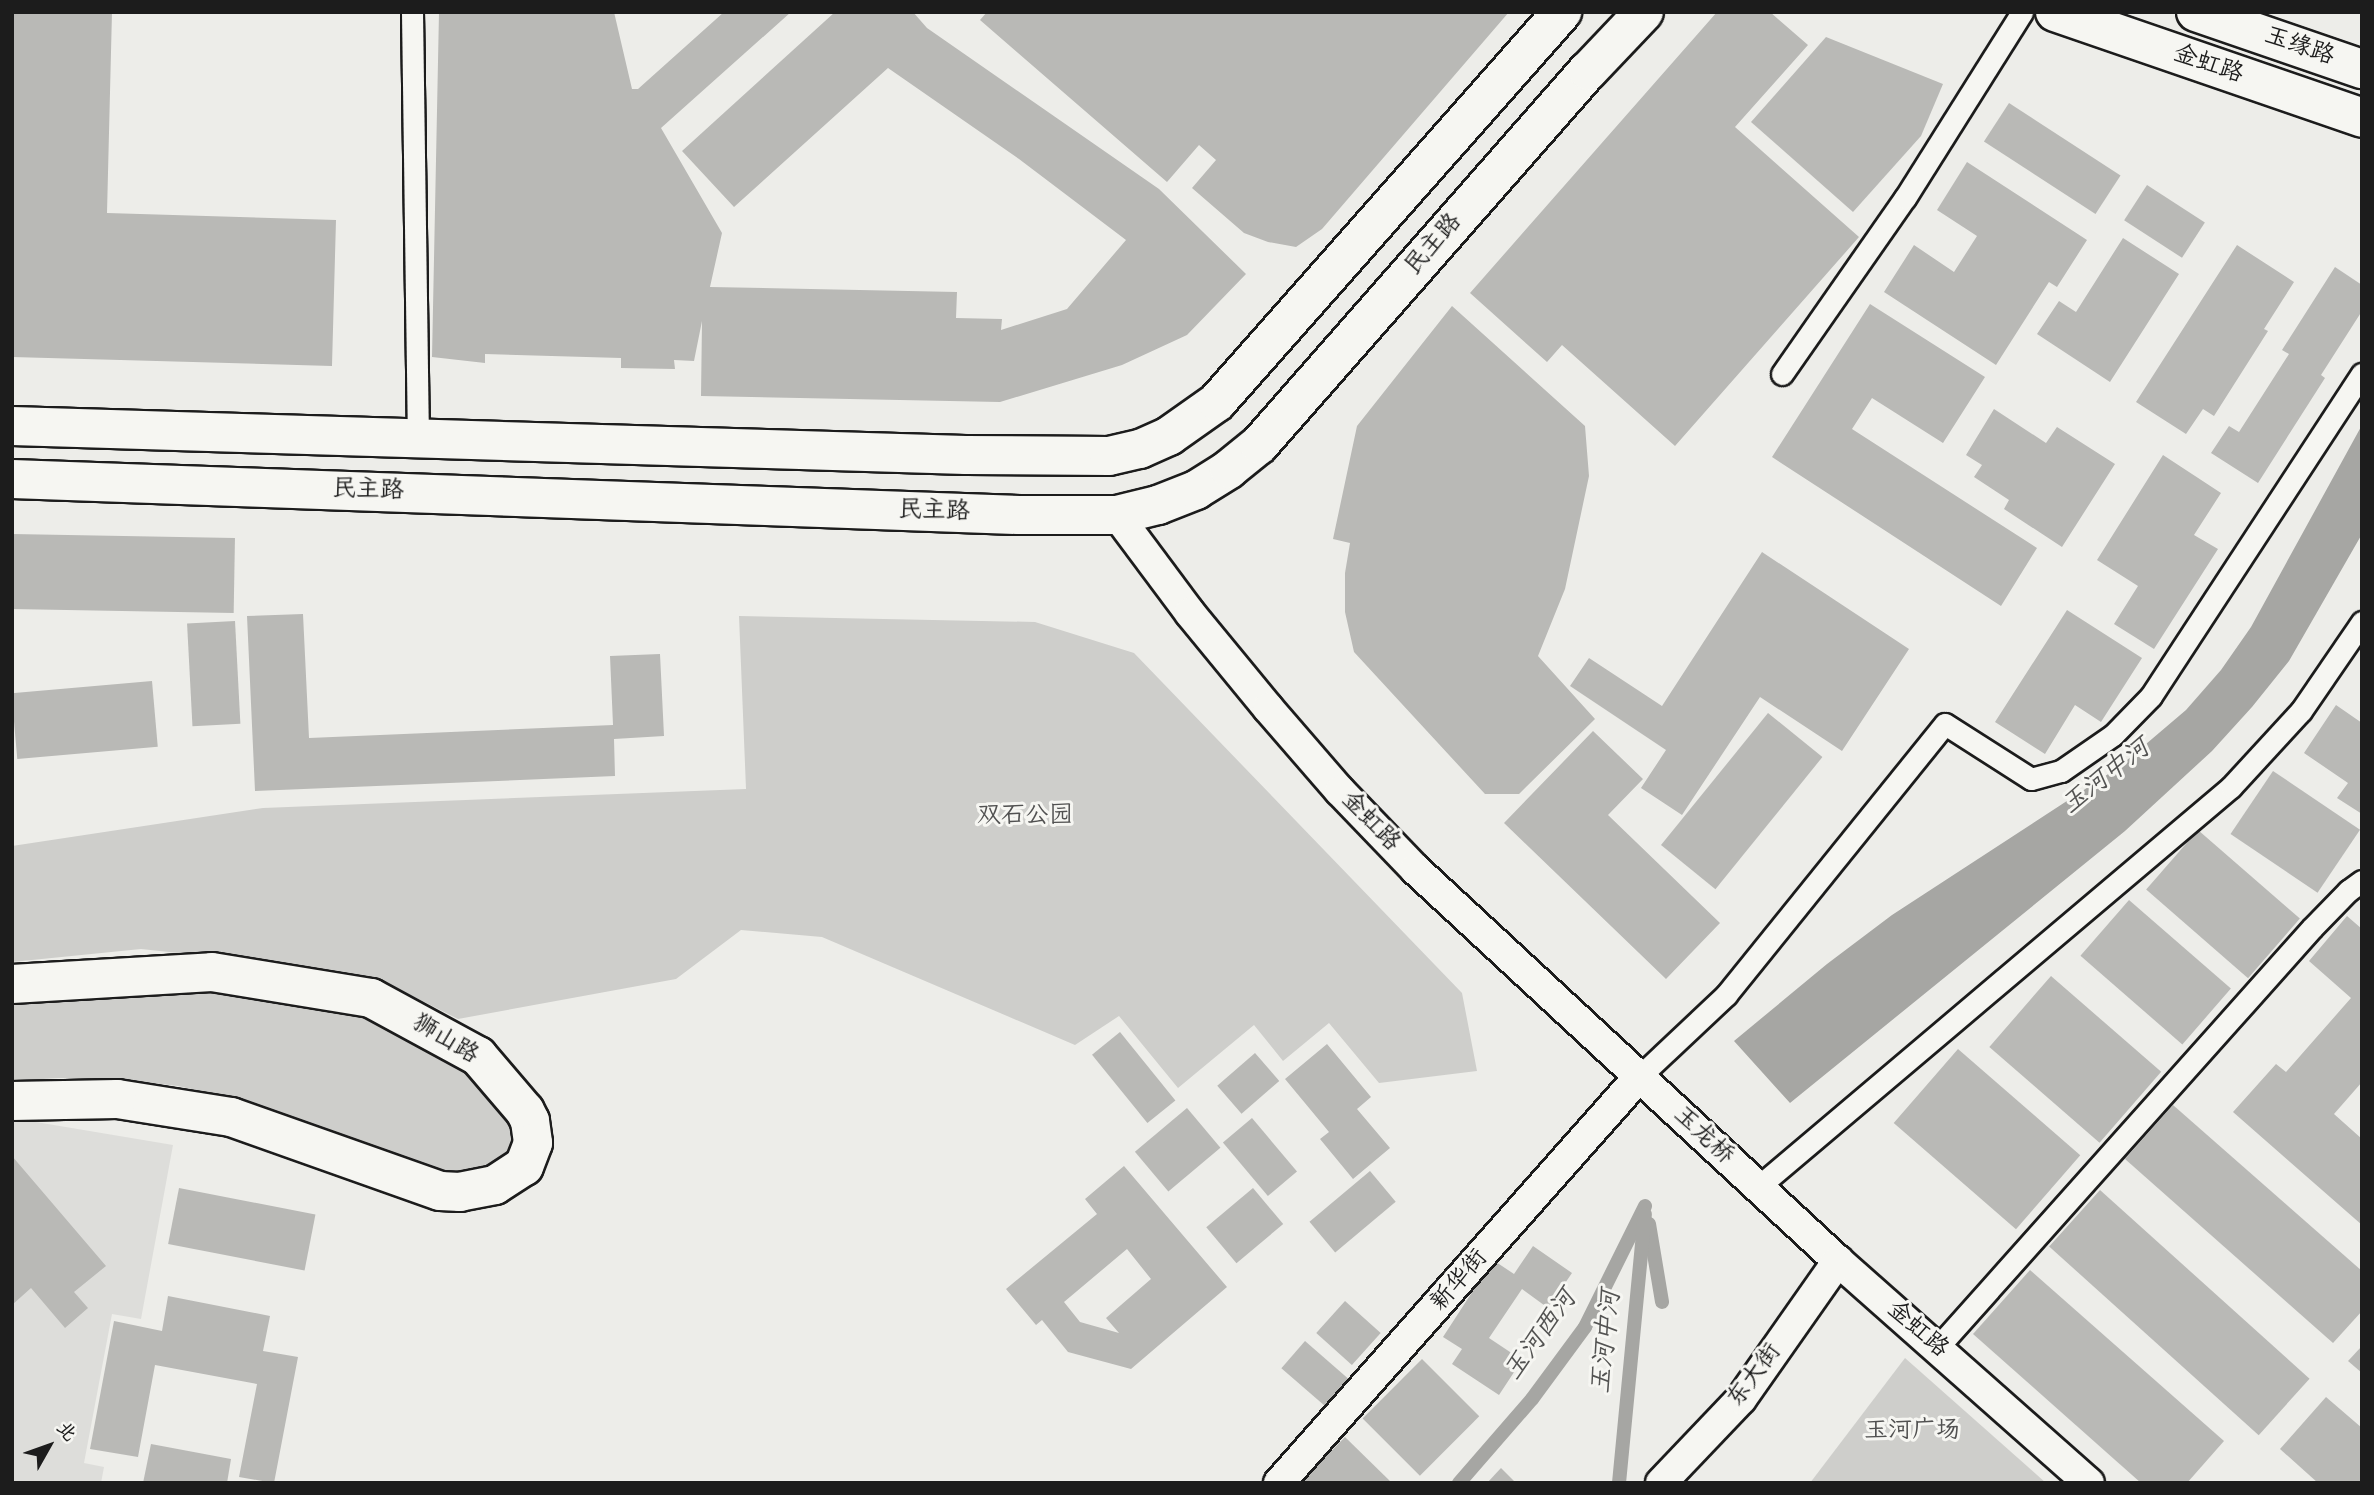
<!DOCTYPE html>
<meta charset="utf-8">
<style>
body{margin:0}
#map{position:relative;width:2374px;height:1495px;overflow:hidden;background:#edede9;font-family:"Indie Flower","LXGW WenKai TC",sans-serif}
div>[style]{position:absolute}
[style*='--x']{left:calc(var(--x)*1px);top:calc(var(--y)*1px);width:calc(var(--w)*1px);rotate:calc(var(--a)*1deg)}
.built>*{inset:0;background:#ddddda}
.green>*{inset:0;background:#cececb}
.water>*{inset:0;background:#a6a6a3}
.stream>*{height:14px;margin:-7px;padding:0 7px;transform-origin:7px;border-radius:7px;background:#a6a6a3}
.building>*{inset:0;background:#b9b9b6;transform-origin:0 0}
.roads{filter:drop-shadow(2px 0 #1c1c1c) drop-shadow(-2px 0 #1c1c1c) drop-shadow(0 2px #1c1c1c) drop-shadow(0 -2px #1c1c1c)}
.service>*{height:21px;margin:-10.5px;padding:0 10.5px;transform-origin:10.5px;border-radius:10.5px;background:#f6f6f2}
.pedestrian>*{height:30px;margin:-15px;padding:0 15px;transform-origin:15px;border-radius:15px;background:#f6f6f2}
.minor>*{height:38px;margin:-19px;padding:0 19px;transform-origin:19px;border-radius:19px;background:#f6f6f2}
.secondary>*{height:38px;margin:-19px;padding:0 19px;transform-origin:19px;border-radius:19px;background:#f6f6f2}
.primary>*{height:38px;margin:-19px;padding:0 19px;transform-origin:19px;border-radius:19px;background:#f6f6f2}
span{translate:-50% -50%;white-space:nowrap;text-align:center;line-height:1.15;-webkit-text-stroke:6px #f6f6f2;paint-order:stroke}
.street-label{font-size:24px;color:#1c1c1c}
.park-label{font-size:24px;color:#515151}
.water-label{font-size:26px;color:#535352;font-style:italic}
.frame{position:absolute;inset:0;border:14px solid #1c1c1c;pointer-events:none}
.north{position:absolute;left:14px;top:1411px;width:70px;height:70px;-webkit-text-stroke:5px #f6f6f2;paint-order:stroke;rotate:50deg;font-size:19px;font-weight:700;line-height:28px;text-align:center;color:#1c1c1c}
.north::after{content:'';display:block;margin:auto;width:24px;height:32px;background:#1c1c1c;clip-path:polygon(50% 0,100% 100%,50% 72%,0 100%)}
</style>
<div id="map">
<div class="built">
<i style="clip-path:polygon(12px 1118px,173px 1145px,141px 1319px,112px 1314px,84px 1463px,104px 1467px,101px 1483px,12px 1483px)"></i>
</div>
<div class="green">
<i style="clip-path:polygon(739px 616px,1035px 622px,1134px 653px,1462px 993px,1477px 1071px,1379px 1083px,1329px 1023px,1283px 1061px,1254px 1025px,1178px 1088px,1119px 1016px,1075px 1045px,822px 937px,741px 930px,676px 979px,458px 1019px,377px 978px,292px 965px,141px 949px,12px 962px,12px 846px,263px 808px,746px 789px)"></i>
<i style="clip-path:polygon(211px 992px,365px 1017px,466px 1071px,511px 1126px,513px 1142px,509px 1152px,487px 1167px,459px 1173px,444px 1172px,236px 1099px,178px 1086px,118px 1079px,58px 1078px,12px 1081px,12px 1004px)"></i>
<i style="clip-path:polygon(1905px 1358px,2046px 1483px,1810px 1483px)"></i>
</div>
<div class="water">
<i style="clip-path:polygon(2362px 425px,2362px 534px,2289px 661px,2252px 707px,2212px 751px,2125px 831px,1790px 1103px,1734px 1041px,1827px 964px,1892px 915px,2119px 767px,2186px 710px,2221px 670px,2251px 627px)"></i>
</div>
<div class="stream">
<i style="--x:1649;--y:1224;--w:79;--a:80.5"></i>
<i style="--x:1459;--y:1483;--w:111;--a:-49"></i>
<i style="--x:1532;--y:1399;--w:89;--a:-53.6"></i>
<i style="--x:1585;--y:1327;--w:135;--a:-63.6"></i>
<i style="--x:1619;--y:1483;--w:270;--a:-84.5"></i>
</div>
<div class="building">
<i style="clip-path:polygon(12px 12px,112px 12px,107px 213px,336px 220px,332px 366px,12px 357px)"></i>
<i style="clip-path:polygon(439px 12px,614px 12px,632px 89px,638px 89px,724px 12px,791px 12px,661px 128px,722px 233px,710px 287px,957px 292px,956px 318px,1002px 319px,1001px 330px,1067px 309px,1126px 240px,1019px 159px,888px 68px,734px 207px,682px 151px,835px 12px,913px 12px,927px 28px,1159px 189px,1246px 274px,1187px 335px,1122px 365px,1000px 402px,701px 396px,702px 321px,694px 361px,674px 360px,675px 369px,621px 368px,621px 358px,485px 354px,485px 363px,432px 357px)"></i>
<i style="clip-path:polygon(987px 12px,1509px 12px,1322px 229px,1296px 247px,1268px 242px,1244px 233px,1192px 188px,1216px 160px,1199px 145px,1167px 182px,980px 20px)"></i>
<i style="clip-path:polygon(1717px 12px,1770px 12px,1808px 45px,1735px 127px,1859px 237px,1675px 446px,1562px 345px,1547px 362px,1470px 293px)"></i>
<i style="clip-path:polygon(1826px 37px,1943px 84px,1921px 136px,1853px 212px,1751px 122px)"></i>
<i style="left:2009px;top:103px;width:133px;height:46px;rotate:33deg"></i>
<i style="clip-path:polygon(1967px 162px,2087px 240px,2057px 287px,2049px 282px,1996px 365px,1884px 292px,1914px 245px,1954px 272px,1977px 236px,1937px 210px)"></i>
<i style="left:2147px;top:185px;width:69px;height:42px;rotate:33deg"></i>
<i style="clip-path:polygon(2123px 238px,2179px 274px,2110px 382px,2037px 334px,2059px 301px,2076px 312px)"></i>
<i style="clip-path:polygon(2237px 245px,2294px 282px,2264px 329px,2268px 331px,2214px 416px,2203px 409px,2186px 434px,2136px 402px)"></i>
<i style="clip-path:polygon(2335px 267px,2362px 285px,2362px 311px,2321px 375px,2325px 378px,2258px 483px,2211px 453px,2229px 426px,2239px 432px,2289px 354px,2282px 350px)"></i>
<i style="clip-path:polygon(1870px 304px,1985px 377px,1943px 443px,1872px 398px,1852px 429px,2037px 548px,2001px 606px,1772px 457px)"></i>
<i style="clip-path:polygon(1452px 306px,1585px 426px,1589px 476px,1565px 589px,1538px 656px,1595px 719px,1519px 794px,1485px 794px,1354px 652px,1345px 612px,1345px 573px,1350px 543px,1333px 539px,1357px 426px)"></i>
<i style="clip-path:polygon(1994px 409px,2046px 443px,2057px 427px,2115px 464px,2062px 547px,2004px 509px,2009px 500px,1974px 477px,1982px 465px,1966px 455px)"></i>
<i style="clip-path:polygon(2163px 455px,2221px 493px,2194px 535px,2218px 549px,2154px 649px,2114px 624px,2138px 586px,2097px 560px)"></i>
<i style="left:12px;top:534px;width:223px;height:75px;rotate:1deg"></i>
<i style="clip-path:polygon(1762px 552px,1909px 649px,1842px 751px,1760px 697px,1682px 815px,1641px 788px,1666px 750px,1570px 686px,1589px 658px,1662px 706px)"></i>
<i style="clip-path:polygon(2067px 610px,2142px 658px,2101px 722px,2075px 705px,2045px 754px,1995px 722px)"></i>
<i style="clip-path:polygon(303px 614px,309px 738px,613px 725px,610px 656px,660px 654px,664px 736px,614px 739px,615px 776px,255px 791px,247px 616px)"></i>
<i style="left:235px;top:621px;width:103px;height:48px;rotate:87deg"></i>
<i style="left:152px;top:681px;width:66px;height:141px;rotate:85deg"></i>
<i style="clip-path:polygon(2336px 705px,2362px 723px,2362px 814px,2337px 798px,2348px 783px,2304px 753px)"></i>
<i style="left:1768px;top:713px;width:70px;height:170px;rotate:39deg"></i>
<i style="clip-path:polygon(1593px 731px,1643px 779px,1608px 815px,1720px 923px,1666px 979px,1504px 823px)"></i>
<i style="left:2273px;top:771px;width:105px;height:76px;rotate:34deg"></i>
<i style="left:2198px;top:830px;width:135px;height:79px;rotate:41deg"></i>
<i style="left:2129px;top:900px;width:135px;height:74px;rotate:41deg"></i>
<i style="clip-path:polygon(2347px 916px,2362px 929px,2362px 1082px,2334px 1114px,2362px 1139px,2362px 1225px,2233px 1112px,2276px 1064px,2286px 1072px,2351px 998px,2309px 961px)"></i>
<i style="left:2051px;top:976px;width:146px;height:94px;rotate:41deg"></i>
<i style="left:1120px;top:1032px;width:88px;height:36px;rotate:51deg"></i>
<i style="clip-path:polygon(1327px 1044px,1371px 1097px,1357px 1109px,1390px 1148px,1353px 1179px,1320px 1139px,1329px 1132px,1285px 1079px)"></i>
<i style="left:1958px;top:1049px;width:162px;height:98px;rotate:41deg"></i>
<i style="left:1255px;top:1053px;width:37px;height:50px;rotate:49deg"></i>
<i style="clip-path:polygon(2173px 1105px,2362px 1271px,2362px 1311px,2333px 1343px,2125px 1159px)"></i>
<i style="left:1187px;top:1108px;width:52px;height:68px;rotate:50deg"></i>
<i style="left:1252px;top:1118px;width:70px;height:38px;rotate:50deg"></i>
<i style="clip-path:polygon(12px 1156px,106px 1266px,74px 1292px,88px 1308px,65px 1328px,31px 1288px,12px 1305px)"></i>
<i style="clip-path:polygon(evenodd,1124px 1166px,1227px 1287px,1131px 1369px,1068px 1352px,1042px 1320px,1036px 1325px,1006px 1289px,1097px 1214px,1085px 1199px,1124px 1166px,1127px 1249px,1151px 1279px,1106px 1318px,1119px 1333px,1080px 1322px,1064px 1302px,1127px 1249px)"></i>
<i style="left:1370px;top:1171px;width:40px;height:79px;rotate:50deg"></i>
<i style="left:179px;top:1188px;width:139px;height:57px;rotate:11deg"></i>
<i style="left:1253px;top:1188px;width:47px;height:61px;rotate:50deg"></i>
<i style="left:2100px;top:1190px;width:282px;height:76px;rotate:42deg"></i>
<i style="clip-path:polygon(1533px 1246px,1572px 1273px,1548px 1308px,1522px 1289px,1489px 1338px,1522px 1360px,1499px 1395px,1452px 1364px,1462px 1349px,1443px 1337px,1493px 1260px,1514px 1274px)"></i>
<i style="clip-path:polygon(2030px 1270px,2224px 1441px,2187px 1483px,2141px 1483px,1973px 1334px)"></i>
<i style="clip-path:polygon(168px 1296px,270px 1316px,263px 1351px,298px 1357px,274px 1483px,239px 1477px,257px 1384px,155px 1365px,138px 1457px,90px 1449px,114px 1321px,162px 1331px)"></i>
<i style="left:1345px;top:1301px;width:48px;height:43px;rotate:42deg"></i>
<i style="left:1305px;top:1341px;width:57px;height:36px;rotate:41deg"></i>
<i style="clip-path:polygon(2362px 1346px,2362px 1373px,2348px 1361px)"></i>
<i style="left:1422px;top:1359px;width:81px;height:84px;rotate:45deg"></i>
<i style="clip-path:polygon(2326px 1397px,2362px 1428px,2362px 1483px,2318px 1483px,2280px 1449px)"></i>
<i style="clip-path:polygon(1345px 1437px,1392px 1483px,1300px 1483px)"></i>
<i style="clip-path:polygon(151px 1444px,231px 1459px,227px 1483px,143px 1483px)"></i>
<i style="clip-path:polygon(1501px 1468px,1516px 1483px,1487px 1483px)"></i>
</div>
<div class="roads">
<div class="service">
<i style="--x:412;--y:12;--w:428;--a:89.2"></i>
<i style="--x:1782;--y:374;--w:215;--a:-55.1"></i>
<i style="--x:1905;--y:198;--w:220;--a:-57.8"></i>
<i style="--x:1639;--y:1077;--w:120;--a:-43.3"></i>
<i style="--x:1726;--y:995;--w:348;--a:-51.1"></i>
<i style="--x:1945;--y:724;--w:102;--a:32.6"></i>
<i style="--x:2031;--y:779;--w:31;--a:-15"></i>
<i style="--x:2061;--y:771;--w:63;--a:-34.7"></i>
<i style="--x:2113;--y:735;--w:54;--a:-45.7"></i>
<i style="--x:2151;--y:696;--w:385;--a:-56.8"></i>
<i style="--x:1758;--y:1187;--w:619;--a:-40.22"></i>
<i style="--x:2231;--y:787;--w:103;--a:-47.4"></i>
<i style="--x:2301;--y:711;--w:108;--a:-55.6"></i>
<i style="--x:1937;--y:1348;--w:563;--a:-48.24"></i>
<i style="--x:2312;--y:928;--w:52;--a:-45.8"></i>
<i style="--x:2348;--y:891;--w:17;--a:-36"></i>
</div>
<div class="pedestrian">
<i style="--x:1117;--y:515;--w:122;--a:53.3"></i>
<i style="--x:1190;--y:613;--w:123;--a:50.6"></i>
<i style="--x:1268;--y:708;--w:110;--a:49.1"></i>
<i style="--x:1340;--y:791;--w:108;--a:46.1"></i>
<i style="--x:1415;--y:869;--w:577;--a:42.82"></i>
<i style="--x:1838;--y:1261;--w:335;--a:41.5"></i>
<i style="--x:1279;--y:1483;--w:543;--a:-48.44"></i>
<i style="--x:1661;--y:1483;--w:116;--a:-46.4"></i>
<i style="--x:1741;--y:1399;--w:169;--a:-54.9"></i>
</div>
<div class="minor">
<i style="--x:12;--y:984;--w:200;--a:-3.4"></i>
<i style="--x:212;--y:972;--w:161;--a:9.3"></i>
<i style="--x:371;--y:998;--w:122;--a:28.5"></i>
<i style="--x:478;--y:1056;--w:72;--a:49.5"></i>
<i style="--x:525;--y:1111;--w:11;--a:63"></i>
<i style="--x:530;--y:1121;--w:22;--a:82"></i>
<i style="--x:533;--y:1143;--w:25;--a:111"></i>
<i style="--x:524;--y:1166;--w:35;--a:147"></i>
<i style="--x:495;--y:1185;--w:36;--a:169"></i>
<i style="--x:460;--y:1192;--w:20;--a:-177"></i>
<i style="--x:440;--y:1191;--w:222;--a:-160.5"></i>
<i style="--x:231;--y:1117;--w:115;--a:-171"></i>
<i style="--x:117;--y:1099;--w:105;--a:178.9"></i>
</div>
<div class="secondary">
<i style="--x:12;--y:426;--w:954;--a:1.74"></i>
<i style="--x:966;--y:455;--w:143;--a:0.4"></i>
<i style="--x:1109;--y:456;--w:32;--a:-13"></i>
<i style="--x:1140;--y:449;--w:32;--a:-24"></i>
<i style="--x:1169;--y:436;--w:59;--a:-35.3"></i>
<i style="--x:1217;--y:402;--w:521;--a:-48.5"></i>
<i style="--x:12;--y:479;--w:1008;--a:2.05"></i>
<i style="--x:1019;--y:515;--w:98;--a:0"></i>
<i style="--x:1117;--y:515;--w:42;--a:-13.7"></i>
<i style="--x:1158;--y:505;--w:41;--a:-21.5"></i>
<i style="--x:1196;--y:490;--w:39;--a:-32"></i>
<i style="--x:1229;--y:469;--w:38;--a:-39"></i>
<i style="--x:1259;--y:445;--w:498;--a:-48.7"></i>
<i style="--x:1588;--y:71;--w:81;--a:-46.5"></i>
</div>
<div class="primary">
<i style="--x:2055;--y:12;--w:325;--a:19"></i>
<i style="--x:2196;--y:12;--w:176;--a:19"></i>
</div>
</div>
<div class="street-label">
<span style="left:2299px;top:47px;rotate:19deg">玉缘路</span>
<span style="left:2208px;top:65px;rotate:19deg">金虹路</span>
<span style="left:1434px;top:245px;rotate:-49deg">民主路</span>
<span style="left:368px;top:491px;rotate:2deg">民主路</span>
<span style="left:934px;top:512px;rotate:2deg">民主路</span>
<span style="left:1370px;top:822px;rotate:46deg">金虹路</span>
<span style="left:445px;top:1040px;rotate:31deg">狮山路</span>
<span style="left:1703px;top:1136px;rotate:43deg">玉龙桥</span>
<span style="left:1460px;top:1281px;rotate:-49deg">新华街</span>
<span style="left:1917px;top:1330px;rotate:41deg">金虹路</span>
<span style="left:1755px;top:1376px;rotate:-53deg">东大街</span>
</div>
<div class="park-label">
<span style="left:1025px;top:817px">双石公园</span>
<span style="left:1912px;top:1432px">玉河广场</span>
</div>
<div class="water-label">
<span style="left:2107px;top:778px;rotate:-38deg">玉河中河</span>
<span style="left:1542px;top:1336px;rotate:-54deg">玉河西河</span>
<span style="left:1608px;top:1342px;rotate:-84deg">玉河中河</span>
</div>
<div class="frame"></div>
<div class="north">北</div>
</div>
